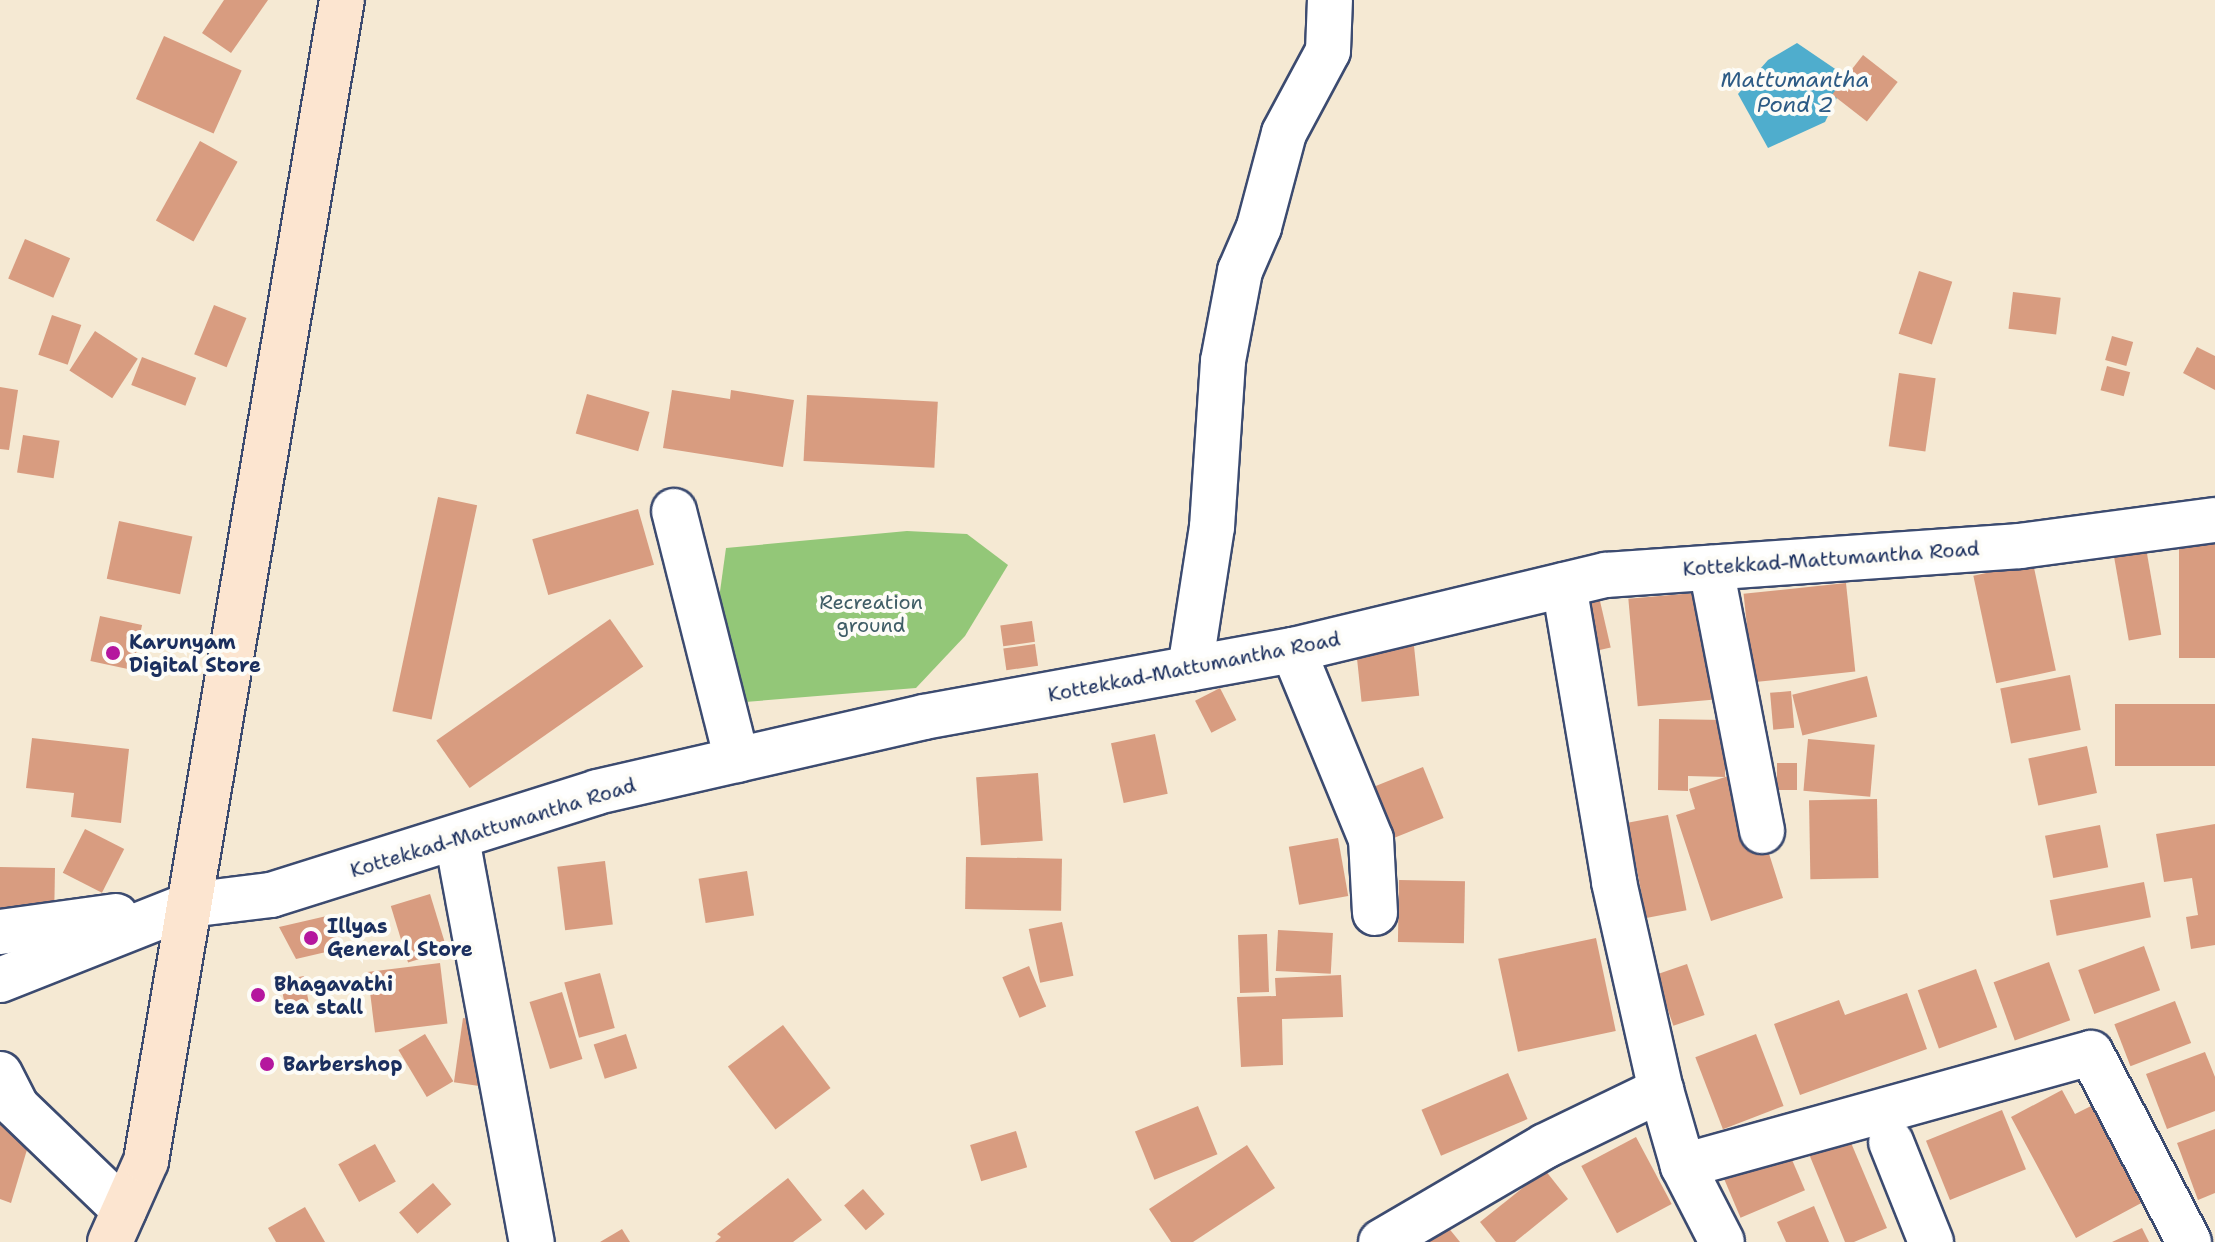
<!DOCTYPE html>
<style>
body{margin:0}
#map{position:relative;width:2215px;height:1242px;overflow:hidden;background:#f5e9d3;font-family:"Shantell Sans",sans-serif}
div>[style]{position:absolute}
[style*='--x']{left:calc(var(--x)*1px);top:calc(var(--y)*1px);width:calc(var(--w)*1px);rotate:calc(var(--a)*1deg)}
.green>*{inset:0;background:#93c778}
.water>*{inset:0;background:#4fadcd}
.building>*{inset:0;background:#d89c80;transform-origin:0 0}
.roads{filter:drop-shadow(2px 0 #3c4b70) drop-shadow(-2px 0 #3c4b70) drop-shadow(0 2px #3c4b70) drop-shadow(0 -2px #3c4b70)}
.minor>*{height:44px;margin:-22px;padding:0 22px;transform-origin:22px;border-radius:22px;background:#fff}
.tertiary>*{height:44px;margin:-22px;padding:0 22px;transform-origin:22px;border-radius:22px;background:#fff}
.secondary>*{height:44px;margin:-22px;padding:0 22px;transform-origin:22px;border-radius:22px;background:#fce5d0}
.dots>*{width:22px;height:22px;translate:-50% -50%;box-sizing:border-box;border:4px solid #fdfcf7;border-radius:50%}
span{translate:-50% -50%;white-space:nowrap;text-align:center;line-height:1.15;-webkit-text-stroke:8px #fdfcf7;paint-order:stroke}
.street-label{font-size:20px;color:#1b2f5e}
.park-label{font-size:20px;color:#3f5d66}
.poi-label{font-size:20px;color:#1b2f5e;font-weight:700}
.left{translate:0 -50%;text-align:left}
.water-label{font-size:22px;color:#2d5b85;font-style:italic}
</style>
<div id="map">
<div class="green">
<i style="clip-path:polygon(907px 531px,967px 534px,1008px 565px,965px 636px,916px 688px,745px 702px,718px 606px,726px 548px)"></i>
</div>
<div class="water">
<i style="clip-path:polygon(1797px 43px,1847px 77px,1825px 122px,1768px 148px,1738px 94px,1768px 60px)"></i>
</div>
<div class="building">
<i style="clip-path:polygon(224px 0,268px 0,231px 53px,202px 33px)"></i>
<i style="left:164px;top:36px;width:85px;height:69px;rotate:24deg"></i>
<i style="left:1863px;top:55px;width:44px;height:50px;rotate:38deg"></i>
<i style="left:200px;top:141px;width:43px;height:91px;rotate:29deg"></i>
<i style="left:25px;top:239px;width:49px;height:43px;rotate:23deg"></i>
<i style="left:1919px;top:271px;width:35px;height:66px;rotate:18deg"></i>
<i style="left:2013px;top:292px;width:48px;height:37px;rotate:7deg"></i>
<i style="left:214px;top:305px;width:35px;height:53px;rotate:22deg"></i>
<i style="left:52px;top:315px;width:31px;height:42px;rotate:19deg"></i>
<i style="left:95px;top:331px;width:51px;height:47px;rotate:33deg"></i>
<i style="left:2112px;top:336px;width:22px;height:25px;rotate:16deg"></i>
<i style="clip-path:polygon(2197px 347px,2215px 356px,2215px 390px,2183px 373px)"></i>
<i style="left:142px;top:357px;width:58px;height:30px;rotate:21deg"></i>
<i style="left:2107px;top:366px;width:24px;height:25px;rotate:15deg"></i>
<i style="left:1899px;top:373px;width:37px;height:74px;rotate:8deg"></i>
<i style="clip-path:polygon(0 387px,18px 390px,9px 450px,0 449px)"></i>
<i style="clip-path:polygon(672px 390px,730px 399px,731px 390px,794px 400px,783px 467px,663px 448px)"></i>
<i style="left:587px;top:394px;width:65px;height:41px;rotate:16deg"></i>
<i style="left:807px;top:395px;width:131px;height:66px;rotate:3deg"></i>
<i style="left:23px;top:435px;width:37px;height:38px;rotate:9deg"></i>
<i style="left:438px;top:497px;width:40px;height:219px;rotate:12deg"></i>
<i style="left:638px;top:509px;width:58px;height:110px;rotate:74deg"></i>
<i style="left:119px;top:521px;width:75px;height:59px;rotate:12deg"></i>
<i style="left:2179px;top:535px;width:36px;height:123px"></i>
<i style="left:2146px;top:548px;width:88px;height:33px;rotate:80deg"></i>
<i style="left:2033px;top:563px;width:110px;height:61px;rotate:78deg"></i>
<i style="left:1846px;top:583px;width:89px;height:103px;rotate:84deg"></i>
<i style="left:1597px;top:588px;width:61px;height:25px;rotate:77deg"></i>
<i style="left:1717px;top:591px;width:108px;height:89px;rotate:85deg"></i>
<i style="left:100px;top:616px;width:43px;height:46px;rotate:12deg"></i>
<i style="left:610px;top:619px;width:58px;height:212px;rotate:55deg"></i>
<i style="left:1032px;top:621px;width:21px;height:32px;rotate:82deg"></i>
<i style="left:1035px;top:644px;width:22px;height:32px;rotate:82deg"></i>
<i style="left:1414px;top:646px;width:50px;height:58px;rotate:84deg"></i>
<i style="left:2070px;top:675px;width:56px;height:71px;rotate:79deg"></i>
<i style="left:1867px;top:676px;width:42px;height:77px;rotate:76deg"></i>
<i style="left:1220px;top:688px;width:36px;height:28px;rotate:63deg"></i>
<i style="left:1791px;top:691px;width:37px;height:21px;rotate:85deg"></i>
<i style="left:2215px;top:704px;width:62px;height:100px;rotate:90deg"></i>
<i style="clip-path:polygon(1659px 719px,1725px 720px,1725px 777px,1688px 776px,1688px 791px,1658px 790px)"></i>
<i style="left:1155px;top:734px;width:61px;height:45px;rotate:78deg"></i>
<i style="clip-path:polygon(32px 738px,129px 749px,121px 823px,71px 817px,74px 793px,26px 788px)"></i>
<i style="left:1808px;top:739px;width:67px;height:52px;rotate:5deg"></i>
<i style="left:2087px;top:746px;width:48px;height:60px;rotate:78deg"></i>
<i style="left:1777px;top:763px;width:20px;height:27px"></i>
<i style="left:1423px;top:767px;width:55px;height:57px;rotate:68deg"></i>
<i style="clip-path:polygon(1743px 771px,1783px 898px,1711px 921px,1676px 815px,1695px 809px,1689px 789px)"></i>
<i style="left:1038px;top:773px;width:68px;height:62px;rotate:86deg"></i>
<i style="left:1877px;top:799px;width:79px;height:68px;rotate:89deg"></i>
<i style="left:1668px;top:815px;width:97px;height:41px;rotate:79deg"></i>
<i style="clip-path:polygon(2215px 824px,2215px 945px,2191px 949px,2186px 917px,2198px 915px,2192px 878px,2164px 882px,2156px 834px)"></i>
<i style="left:2100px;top:825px;width:43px;height:56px;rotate:79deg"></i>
<i style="left:85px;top:829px;width:44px;height:49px;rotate:27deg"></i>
<i style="left:1338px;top:838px;width:59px;height:50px;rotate:80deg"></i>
<i style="left:966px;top:857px;width:96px;height:52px;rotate:1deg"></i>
<i style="left:605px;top:861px;width:64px;height:48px;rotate:83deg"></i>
<i style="left:0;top:867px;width:55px;height:43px;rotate:1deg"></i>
<i style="left:747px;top:871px;width:45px;height:49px;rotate:81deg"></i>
<i style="left:1399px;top:880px;width:66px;height:62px;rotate:1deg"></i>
<i style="left:2144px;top:882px;width:36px;height:96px;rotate:79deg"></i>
<i style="left:430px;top:894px;width:59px;height:41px;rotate:73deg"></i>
<i style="clip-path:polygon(331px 915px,339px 949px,296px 959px,279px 927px)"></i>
<i style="left:1062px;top:922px;width:55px;height:34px;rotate:78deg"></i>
<i style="left:1278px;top:930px;width:55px;height:41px;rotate:3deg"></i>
<i style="left:1267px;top:934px;width:58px;height:29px;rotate:88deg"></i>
<i style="left:1596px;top:938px;width:95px;height:100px;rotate:78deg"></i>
<i style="left:2144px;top:946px;width:47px;height:70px;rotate:70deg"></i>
<i style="left:2049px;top:962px;width:62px;height:59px;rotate:70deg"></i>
<i style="left:440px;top:963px;width:61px;height:73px;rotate:83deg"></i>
<i style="left:1687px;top:964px;width:54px;height:33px;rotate:71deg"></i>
<i style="left:1029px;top:966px;width:44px;height:29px;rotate:67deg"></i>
<i style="left:1976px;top:969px;width:62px;height:62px;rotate:70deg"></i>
<i style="left:600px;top:973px;width:57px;height:37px;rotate:75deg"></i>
<i style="clip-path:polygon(1341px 975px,1343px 1017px,1282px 1019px,1283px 1065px,1241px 1067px,1237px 997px,1276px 996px,1275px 978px)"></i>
<i style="left:304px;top:976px;width:34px;height:24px;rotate:80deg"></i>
<i style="left:562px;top:992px;width:70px;height:34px;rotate:73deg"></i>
<i style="clip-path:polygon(1907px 993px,1927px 1049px,1800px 1095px,1774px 1024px,1839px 1000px,1845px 1015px)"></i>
<i style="left:2175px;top:1001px;width:45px;height:65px;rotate:69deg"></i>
<i style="left:463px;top:1018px;width:27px;height:65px;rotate:8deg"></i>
<i style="left:783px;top:1025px;width:79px;height:69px;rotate:53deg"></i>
<i style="left:425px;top:1034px;width:55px;height:31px;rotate:59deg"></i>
<i style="left:626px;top:1034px;width:36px;height:34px;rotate:72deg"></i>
<i style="left:1756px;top:1034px;width:77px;height:65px;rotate:69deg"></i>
<i style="clip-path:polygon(2205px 1052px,2215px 1077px,2215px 1111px,2167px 1129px,2146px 1074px)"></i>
<i style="left:1508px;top:1073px;width:50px;height:94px;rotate:67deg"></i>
<i style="clip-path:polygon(2062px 1090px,2075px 1114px,2093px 1105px,2145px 1201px,2076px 1238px,2011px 1117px)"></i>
<i style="left:1198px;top:1106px;width:52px;height:68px;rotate:68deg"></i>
<i style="left:2002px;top:1110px;width:64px;height:82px;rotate:68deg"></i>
<i style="clip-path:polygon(0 1113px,35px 1123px,11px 1203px,0 1199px)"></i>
<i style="clip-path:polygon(2215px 1129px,2215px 1193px,2198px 1200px,2177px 1143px)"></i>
<i style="left:1016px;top:1131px;width:38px;height:48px;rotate:73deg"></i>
<i style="left:1636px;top:1137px;width:76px;height:62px;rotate:62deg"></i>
<i style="clip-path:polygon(1849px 1138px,1887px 1228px,1854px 1242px,1845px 1242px,1809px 1154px)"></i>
<i style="left:375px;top:1144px;width:43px;height:42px;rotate:61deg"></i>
<i style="clip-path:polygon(1247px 1145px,1275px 1188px,1193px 1242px,1171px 1242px,1149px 1209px)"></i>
<i style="left:1787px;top:1148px;width:46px;height:70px;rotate:67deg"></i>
<i style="clip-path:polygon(1545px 1170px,1568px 1199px,1515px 1242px,1496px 1242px,1480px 1222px)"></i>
<i style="clip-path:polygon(788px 1178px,822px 1220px,793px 1242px,715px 1242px,721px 1237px,717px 1234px)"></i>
<i style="left:433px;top:1183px;width:28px;height:45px;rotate:49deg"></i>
<i style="left:863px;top:1189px;width:33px;height:25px;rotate:49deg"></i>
<i style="clip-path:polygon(1814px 1206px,1829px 1242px,1786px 1242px,1777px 1222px)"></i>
<i style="clip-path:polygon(305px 1207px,325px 1242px,276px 1242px,268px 1228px)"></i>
<i style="clip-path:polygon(1447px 1226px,1460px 1242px,1428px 1242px)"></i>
<i style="clip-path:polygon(2142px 1228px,2149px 1242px,2112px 1242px)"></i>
<i style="clip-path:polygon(622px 1229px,630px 1242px,600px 1242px)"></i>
</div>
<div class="roads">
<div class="minor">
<i style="--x:674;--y:511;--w:257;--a:75.8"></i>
<i style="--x:1711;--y:568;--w:268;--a:79"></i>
<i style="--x:1564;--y:585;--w:301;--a:80.4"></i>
<i style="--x:1614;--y:882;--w:213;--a:77.3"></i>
<i style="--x:1661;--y:1090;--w:79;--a:73.9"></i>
<i style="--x:1683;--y:1166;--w:85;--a:62.8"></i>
<i style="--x:1293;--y:650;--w:204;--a:67.6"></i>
<i style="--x:1371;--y:839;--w:74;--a:86.9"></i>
<i style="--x:1190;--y:669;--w:144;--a:-81.2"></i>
<i style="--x:1212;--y:527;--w:166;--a:-86.2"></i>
<i style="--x:1223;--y:361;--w:92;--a:-79.3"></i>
<i style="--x:1240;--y:271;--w:48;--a:-66.6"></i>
<i style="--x:1259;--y:227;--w:97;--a:-75.1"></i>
<i style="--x:1284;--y:133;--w:93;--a:-61.8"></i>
<i style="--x:1328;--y:51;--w:51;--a:-87.8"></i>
<i style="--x:457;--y:839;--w:410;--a:79.5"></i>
<i style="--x:189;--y:905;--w:83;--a:-7"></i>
<i style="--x:271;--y:895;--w:342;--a:-17.5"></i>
<i style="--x:597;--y:792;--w:335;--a:-12.9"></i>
<i style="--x:924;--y:717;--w:375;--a:-10.3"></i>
<i style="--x:1293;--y:650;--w:322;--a:-13.5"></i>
<i style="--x:1606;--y:575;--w:415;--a:-4"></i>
<i style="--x:2020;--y:546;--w:197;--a:-7.6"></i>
<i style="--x:0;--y:1074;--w:36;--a:63"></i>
<i style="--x:16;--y:1106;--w:150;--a:43.9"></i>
<i style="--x:1891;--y:1142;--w:108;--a:68.2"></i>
<i style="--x:1683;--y:1166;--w:423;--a:-15.5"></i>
<i style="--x:2091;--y:1053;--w:213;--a:62.6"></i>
<i style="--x:1381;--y:1242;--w:190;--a:-30.3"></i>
<i style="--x:1545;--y:1146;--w:129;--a:-25.8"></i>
</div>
<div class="tertiary">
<i style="--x:0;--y:932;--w:117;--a:-7.9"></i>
<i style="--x:0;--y:980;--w:203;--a:-21.6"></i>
</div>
<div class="secondary">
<i style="--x:110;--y:1242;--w:89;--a:-66"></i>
<i style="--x:146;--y:1161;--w:1177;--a:-80.42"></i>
</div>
</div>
<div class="dots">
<i style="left:113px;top:653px;background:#b5179e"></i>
<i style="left:311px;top:938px;background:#b5179e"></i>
<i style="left:258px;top:995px;background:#b5179e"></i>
<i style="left:267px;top:1064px;background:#b5179e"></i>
</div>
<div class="street-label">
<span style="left:1831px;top:559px;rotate:-4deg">Kottekkad-Mattumantha Road</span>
<span style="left:1194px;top:667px;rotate:-11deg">Kottekkad-Mattumantha Road</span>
<span style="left:493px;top:828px;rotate:-17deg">Kottekkad-Mattumantha Road</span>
</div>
<div class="park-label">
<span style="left:871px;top:614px">Recreation<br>ground</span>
</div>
<div class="poi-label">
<span class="left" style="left:129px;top:654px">Karunyam<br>Digital Store</span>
<span class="left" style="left:327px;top:938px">Illyas<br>General Store</span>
<span class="left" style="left:274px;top:996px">Bhagavathi<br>tea stall</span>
<span class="left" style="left:283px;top:1064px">Barbershop</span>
</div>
<div class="water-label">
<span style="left:1795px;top:92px">Mattumantha<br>Pond 2</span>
</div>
</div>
